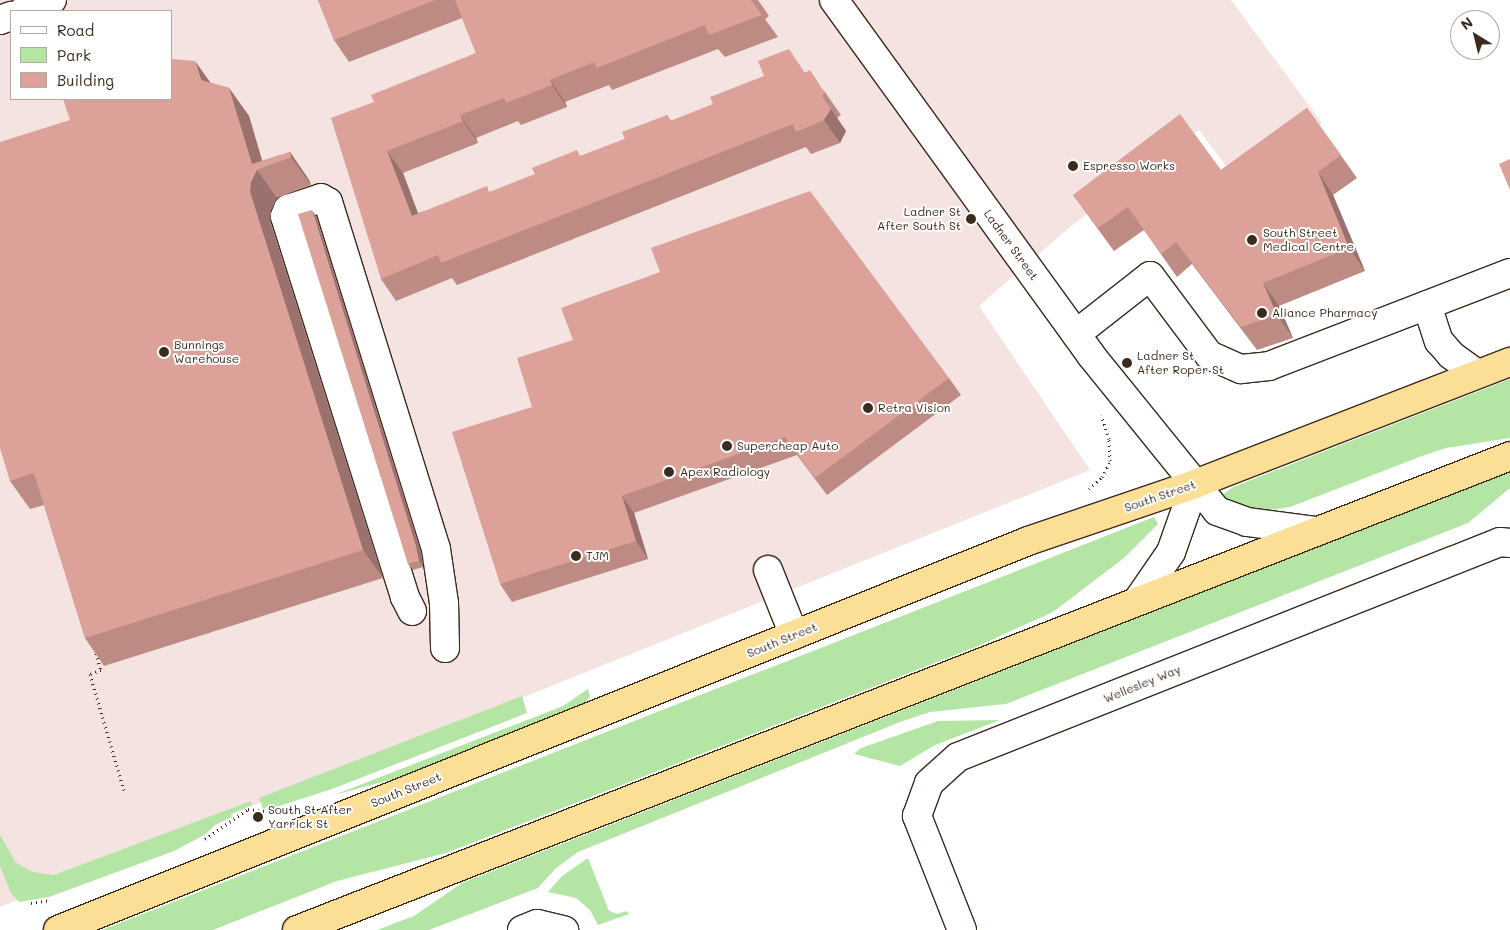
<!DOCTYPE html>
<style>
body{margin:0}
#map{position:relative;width:1510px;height:930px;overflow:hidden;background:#fff;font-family:Mali,sans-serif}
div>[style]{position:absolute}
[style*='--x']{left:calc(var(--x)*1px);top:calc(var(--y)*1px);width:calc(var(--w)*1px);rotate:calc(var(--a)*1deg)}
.built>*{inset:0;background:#f4e3e1}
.green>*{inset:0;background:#b4e5a5}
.path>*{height:3px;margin-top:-1.5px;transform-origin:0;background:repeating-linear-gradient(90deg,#3b2a1e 0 1px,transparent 0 5px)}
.roads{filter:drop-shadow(1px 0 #3b2a1e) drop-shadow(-1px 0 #3b2a1e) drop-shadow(0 1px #3b2a1e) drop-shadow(0 -1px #3b2a1e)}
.minor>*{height:28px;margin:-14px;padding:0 14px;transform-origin:14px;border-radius:14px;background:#fff}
.highway>*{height:28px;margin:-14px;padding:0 14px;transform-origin:14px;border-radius:14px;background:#fbdf96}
.wall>*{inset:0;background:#bd8b84}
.shaded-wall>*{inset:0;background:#9a716c}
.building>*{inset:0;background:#dca29a}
.dots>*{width:14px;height:14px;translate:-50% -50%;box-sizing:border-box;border:2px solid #fff;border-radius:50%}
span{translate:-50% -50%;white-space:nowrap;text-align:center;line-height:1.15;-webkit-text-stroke:4px #fff;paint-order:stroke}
.poi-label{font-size:12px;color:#3b2a1e}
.left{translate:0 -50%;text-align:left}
.right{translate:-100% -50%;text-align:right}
.street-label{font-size:12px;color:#3b2a1e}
.legend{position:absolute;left:10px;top:10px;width:162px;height:90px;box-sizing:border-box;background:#fff;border:1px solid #b1aaa5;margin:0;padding:6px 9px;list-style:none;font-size:15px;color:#3b2a1e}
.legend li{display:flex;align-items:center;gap:10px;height:25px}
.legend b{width:25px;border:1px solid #b1aaa5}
.north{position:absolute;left:1450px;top:10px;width:50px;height:50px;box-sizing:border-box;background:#fff;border:1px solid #b1aaa5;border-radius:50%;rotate:324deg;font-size:14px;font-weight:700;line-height:20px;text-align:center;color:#3b2a1e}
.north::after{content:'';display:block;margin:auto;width:18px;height:22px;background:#3b2a1e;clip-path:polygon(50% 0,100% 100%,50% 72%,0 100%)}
</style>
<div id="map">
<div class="built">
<i style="clip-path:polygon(evenodd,0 0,1231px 0,1322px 123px,1235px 178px,1199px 130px,1071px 226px,979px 306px,1090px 470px,0 907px,0 0,11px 11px,171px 11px,171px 99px,11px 99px,11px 11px)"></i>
</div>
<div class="green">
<i style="clip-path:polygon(1510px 379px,1510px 438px,1446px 448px,1422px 456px,1290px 507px,1270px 510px,1245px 508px,1227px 502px,1222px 495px,1233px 487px)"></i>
<i style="clip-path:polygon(1510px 472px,1510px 488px,1468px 523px,1006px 704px,930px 712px,900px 722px,578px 852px,555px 869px,538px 888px,429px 930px,377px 930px,414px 916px,462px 883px)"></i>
<i style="clip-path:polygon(1154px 517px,1158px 524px,1124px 558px,1053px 612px,978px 646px,614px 788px,446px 853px,337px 881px,213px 930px,102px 930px)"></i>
<i style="clip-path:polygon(588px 689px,590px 696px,584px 706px,405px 776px,334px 795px,563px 706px)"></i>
<i style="clip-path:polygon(522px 696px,527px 713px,332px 789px,270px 809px,269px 806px,263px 809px,259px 798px)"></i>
<i style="clip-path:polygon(1000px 720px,935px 745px,900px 766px,854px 754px,861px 748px,938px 721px)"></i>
<i style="clip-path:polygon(251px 801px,252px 805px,231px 814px,232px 817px,215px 825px,206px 834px,174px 851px,49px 897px,19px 902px,11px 893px,0 866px,0 835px,16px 863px,33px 872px,54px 875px)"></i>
<i style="clip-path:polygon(588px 858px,609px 911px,617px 914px,627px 911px,629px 914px,598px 925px,590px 910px,576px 898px,548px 892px,562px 876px)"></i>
</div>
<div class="path">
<i style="--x:1089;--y:489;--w:18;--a:-43"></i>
<i style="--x:1102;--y:477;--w:18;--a:-63"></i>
<i style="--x:1110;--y:461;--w:22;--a:-93"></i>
<i style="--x:1109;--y:439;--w:25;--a:-108"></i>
<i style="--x:96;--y:653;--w:18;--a:74"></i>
<i style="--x:101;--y:670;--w:12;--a:160"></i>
<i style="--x:90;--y:674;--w:121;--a:73.7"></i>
<i style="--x:205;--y:839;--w:52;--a:-34.9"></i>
<i style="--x:248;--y:809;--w:25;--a:7"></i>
<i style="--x:31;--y:903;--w:18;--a:-9"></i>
</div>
<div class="roads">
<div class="minor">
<i style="--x:834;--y:0;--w:437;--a:54.1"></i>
<i style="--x:1090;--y:354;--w:202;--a:51"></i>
<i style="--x:1217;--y:511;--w:32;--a:20"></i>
<i style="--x:1247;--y:522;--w:70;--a:7.4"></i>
<i style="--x:23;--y:11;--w:31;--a:-21"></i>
<i style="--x:0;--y:20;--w:12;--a:-20"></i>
<i style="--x:1427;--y:305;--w:38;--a:72"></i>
<i style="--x:1439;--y:341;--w:18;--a:49"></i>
<i style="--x:1451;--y:355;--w:32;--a:36"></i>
<i style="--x:1076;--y:334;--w:94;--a:-38.1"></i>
<i style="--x:1150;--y:276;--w:99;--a:53.2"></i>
<i style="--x:1209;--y:355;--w:35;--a:24"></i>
<i style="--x:1241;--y:369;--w:28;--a:-6"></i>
<i style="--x:1269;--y:366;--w:258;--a:-21.1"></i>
<i style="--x:768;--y:570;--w:70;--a:68.2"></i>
<i style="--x:1138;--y:600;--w:58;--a:-55.5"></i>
<i style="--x:1171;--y:552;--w:72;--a:-70.6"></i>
<i style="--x:412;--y:611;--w:16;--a:-117"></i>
<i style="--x:405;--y:597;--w:399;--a:-107.5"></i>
<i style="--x:285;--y:216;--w:8;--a:-67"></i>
<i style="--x:288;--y:209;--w:35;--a:-18"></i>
<i style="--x:321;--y:198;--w:8;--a:30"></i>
<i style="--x:328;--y:202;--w:363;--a:72.7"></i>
<i style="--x:436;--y:549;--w:55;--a:81.6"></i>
<i style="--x:444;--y:603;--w:45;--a:88.7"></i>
<i style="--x:522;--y:930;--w:16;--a:-22"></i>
<i style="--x:537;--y:924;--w:28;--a:13"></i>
<i style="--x:962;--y:930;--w:123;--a:-111.5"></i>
<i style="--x:917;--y:816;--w:35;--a:-70"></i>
<i style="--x:929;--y:783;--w:39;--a:-42"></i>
<i style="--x:958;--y:757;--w:583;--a:-21.64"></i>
<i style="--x:1500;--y:542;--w:10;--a:6"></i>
</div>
<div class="highway">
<i style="--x:58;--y:930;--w:1045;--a:-21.85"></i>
<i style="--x:1028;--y:541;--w:176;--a:-18.8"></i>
<i style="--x:1195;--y:484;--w:338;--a:-21.2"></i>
<i style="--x:297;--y:930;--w:1302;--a:-21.34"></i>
</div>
</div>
<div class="wall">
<i style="clip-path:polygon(318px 0,758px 0,769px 16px,765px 19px,778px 37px,725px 57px,718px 49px,612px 90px,609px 85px,565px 102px,567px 107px,521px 125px,518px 121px,476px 138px,478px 143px,403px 173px,418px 213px,491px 192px,581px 156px,625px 139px,667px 115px,671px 121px,806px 72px,825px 92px,841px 115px,837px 118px,846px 131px,840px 143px,811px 154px,806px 147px,457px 285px,452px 278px,396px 301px,381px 279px,374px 102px,476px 53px,462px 18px,349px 62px,334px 40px)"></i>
<i style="clip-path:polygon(211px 83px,229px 88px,249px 116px,262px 161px,290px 152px,309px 180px,311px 185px,277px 198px,271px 210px,270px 221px,383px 578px,104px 666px,85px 638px,44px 505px,30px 509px,10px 481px,70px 120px)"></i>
<i style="clip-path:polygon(1307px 108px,1357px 178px,1333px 195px,1365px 271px,1279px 306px,1293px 338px,1257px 350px,1192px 264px,1177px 277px,1144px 230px,1114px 251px,1073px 195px,1221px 170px)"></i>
<i style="clip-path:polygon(316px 216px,421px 552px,423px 567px,413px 570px,408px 564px)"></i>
<i style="clip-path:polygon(949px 378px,961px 395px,827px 495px,797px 455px,634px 513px,648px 559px,512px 602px,500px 584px,532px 407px)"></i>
</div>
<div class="shaded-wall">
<i style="clip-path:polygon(195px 61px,215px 89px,201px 80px)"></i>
<i style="clip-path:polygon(550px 80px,565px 102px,567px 107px,552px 85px)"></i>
<i style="clip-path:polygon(229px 88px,249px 116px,264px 167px,257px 170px,277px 198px,271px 210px,270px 221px,383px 578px,363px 550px,250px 192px,252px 164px)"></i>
<i style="clip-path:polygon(822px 96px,846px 131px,840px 143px,824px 120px)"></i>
<i style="clip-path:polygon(460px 115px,476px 138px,478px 143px,463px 121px)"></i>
<i style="clip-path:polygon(387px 151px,403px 173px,427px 238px,412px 216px)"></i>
<i style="clip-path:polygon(290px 152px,309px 180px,311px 185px,291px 157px)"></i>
<i style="clip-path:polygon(1318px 172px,1333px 195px,1365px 271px,1349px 248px)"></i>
<i style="clip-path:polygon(312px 210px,316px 216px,421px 552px,423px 567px,419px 561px)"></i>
<i style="clip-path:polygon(1263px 283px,1279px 306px,1293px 338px,1277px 315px)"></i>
<i style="clip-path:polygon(622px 496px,634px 513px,648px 559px,636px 541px)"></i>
</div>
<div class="building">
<i style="clip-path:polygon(318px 0,435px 0,334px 40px)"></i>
<i style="clip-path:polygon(455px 0,751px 0,762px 15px,709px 35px,705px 25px,597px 68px,594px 62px,550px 80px,552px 85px,506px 103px,504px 98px,460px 115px,463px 121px,387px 151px,412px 216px,487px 186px,489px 192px,535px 174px,532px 168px,577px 150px,580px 156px,625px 139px,622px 132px,667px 115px,670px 121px,713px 104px,710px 97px,764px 76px,758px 61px,789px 49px,805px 73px,810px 70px,825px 93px,822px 96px,831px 109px,824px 120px,796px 132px,793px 124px,441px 263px,438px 255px,381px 279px,331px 118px,374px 102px,371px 95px,476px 53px)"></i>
<i style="clip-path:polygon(171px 59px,195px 61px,201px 80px,229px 88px,252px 164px,290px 152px,291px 157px,257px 170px,251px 182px,250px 192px,363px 550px,85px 638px,34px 473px,10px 481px,0 448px,0 142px,70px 120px,63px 99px,171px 99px)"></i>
<i style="clip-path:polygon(1307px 108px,1341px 155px,1318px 172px,1349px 248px,1263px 283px,1277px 315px,1241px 327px,1176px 242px,1161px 254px,1128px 207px,1098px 228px,1073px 195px,1180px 114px,1221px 170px)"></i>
<i style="clip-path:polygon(1510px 159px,1510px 190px,1499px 164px)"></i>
<i style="clip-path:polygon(810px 191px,949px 378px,815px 478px,785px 437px,622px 496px,636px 541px,500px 584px,452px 432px,532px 407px,517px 358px,573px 340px,561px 308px,660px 272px,651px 248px)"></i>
<i style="clip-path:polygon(312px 210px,416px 546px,419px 561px,408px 564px,298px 214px)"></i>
</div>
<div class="dots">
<i style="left:1073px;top:166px;background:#3b2a1e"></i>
<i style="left:971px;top:219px;background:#3b2a1e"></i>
<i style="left:1252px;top:240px;background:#3b2a1e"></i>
<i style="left:1262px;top:313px;background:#3b2a1e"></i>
<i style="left:164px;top:352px;background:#3b2a1e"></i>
<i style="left:1127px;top:363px;background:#3b2a1e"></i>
<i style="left:868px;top:408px;background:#3b2a1e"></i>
<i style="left:727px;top:446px;background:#3b2a1e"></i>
<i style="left:669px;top:472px;background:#3b2a1e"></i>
<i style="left:576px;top:556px;background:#3b2a1e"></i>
<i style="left:258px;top:817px;background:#3b2a1e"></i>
</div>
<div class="poi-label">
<span class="left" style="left:1083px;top:166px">Espresso Works</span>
<span class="right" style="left:961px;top:219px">Ladner St<br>After South St</span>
<span class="left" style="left:1263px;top:240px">South Street<br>Medical Centre</span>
<span class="left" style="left:1272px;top:313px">Aliance Pharmacy</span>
<span class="left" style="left:174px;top:352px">Bunnings<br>Warehouse</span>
<span class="left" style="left:1137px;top:363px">Ladner St<br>After Roper St</span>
<span class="left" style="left:878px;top:408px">Retra Vision</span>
<span class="left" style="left:737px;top:446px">Supercheap Auto</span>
<span class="left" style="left:680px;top:472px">Apex Radiology</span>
<span class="left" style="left:586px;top:556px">TJM</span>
<span class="left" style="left:268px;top:817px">South St After<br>Yarrick St</span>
</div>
<div class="street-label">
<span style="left:1011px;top:245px;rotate:54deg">Ladner Street</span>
<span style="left:1160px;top:496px;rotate:-19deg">South Street</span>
<span style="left:782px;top:640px;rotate:-22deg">South Street</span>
<span style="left:1142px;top:684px;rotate:-22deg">Wellesley Way</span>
<span style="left:406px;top:790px;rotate:-22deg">South Street</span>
</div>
<ul class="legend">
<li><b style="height:6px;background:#fff"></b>Road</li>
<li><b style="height:14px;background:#b4e5a5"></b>Park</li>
<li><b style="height:14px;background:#dca29a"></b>Building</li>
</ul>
<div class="north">N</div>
</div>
